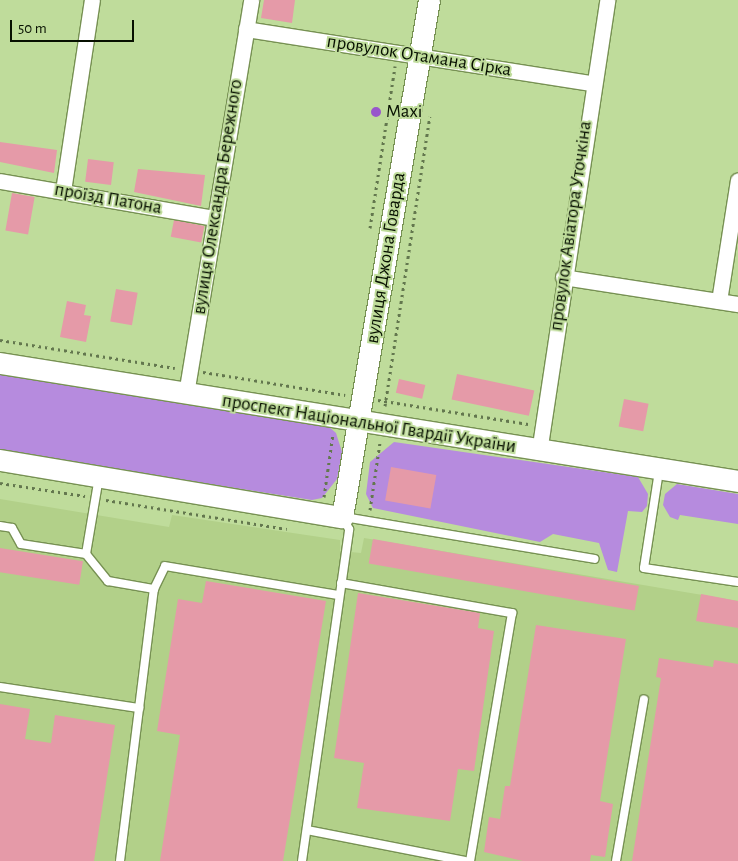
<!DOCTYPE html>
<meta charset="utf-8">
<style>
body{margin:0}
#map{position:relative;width:738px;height:861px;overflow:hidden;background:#bfdc9b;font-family:"Alegreya Sans",sans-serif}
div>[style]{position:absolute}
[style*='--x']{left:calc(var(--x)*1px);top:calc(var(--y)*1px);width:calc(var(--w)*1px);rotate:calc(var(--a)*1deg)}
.built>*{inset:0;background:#b2d089}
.green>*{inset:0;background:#b68bde}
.building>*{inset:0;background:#e59aa8;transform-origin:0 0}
.path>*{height:3px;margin-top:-1.5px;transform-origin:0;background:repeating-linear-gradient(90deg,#63774e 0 2.5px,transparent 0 6.5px)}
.roads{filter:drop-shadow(1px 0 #779153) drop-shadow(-1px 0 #779153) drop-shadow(0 1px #779153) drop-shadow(0 -1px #779153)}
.lane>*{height:8px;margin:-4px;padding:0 4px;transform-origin:4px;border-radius:4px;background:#fff}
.street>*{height:15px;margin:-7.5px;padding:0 7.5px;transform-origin:7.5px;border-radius:7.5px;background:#fff}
.secondary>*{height:21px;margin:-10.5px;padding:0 10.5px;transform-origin:10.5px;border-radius:10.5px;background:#fff}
.dots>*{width:14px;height:14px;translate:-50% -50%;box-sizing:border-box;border:2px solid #bfdc9b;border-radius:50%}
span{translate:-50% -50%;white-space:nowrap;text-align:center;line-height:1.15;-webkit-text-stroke:4px #bfdc9b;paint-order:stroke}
.street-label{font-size:19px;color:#071000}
.poi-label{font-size:19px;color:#071000}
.left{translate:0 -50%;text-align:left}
.scale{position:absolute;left:10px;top:20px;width:124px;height:22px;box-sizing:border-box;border:2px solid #071000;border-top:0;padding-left:6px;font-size:15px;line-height:18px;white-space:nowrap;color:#071000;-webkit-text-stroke:4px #bfdc9b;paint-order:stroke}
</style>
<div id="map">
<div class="built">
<i style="clip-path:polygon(0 499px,169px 527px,172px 515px,340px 540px,340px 551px,361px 553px,364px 538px,738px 601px,738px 861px,0 861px)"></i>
</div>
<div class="green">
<i style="clip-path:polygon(0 372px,328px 426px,336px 433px,342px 452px,337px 479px,322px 498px,312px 500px,0 451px)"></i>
<i style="clip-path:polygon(394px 442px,638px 477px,648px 494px,647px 506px,642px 512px,628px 511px,617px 572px,608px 570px,599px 543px,553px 534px,540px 542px,373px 508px,366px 494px,370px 462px)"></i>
<i style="clip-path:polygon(677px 484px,738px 494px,738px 524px,680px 515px,678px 520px,670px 517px,663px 505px,665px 494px)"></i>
</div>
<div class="building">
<i style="clip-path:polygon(264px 0,295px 0,292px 23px,261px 18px)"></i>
<i style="clip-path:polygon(0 142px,57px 150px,54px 173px,0 162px)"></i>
<i style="left:88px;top:159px;width:26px;height:23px;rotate:7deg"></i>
<i style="clip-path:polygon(138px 169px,205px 175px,201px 206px,134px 192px)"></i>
<i style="left:12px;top:193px;width:23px;height:38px;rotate:10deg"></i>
<i style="left:174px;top:220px;width:31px;height:17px;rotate:11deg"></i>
<i style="left:116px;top:289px;width:22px;height:33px;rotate:10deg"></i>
<i style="clip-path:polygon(67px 301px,86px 305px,84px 315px,91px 316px,86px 342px,60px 337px)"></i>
<i style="left:457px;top:374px;width:79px;height:26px;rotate:12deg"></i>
<i style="left:399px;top:379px;width:27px;height:14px;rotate:13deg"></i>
<i style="left:624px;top:399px;width:25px;height:28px;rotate:11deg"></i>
<i style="left:391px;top:467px;width:46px;height:34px;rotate:10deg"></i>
<i style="left:373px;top:539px;width:270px;height:25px;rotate:10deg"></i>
<i style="left:0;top:548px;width:84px;height:24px;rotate:9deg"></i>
<i style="clip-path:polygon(206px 581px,326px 601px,283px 861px,160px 861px,180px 735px,157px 731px,178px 599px,202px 603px)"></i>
<i style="clip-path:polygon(358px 593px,480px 613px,478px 628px,494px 631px,474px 771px,458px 769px,450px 821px,357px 808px,364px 763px,334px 758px)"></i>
<i style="clip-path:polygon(701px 594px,738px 601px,738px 628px,696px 621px)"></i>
<i style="clip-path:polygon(536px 625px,626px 639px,600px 801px,613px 804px,605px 857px,591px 855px,590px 861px,523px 861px,484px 852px,489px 817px,500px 819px,505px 786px,510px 786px)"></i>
<i style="clip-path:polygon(659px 658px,713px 667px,714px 660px,738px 664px,738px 861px,632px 861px,661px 678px,656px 677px)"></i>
<i style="clip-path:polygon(0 704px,30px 709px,25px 739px,51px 743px,55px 715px,115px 725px,94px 861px,0 861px)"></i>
</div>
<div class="path">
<i style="--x:370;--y:228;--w:164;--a:-81.2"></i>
<i style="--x:0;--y:340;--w:177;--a:9.1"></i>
<i style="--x:203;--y:372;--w:144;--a:9.2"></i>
<i style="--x:378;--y:400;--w:152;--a:9.1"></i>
<i style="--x:385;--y:406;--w:293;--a:-81.2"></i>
<i style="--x:0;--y:483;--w:86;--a:8.7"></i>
<i style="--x:324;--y:497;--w:64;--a:-81.9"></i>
<i style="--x:106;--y:500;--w:183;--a:9.1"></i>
<i style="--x:370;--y:510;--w:69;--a:-81.6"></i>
</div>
<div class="roads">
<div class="lane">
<i style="--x:659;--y:471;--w:98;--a:98.8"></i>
<i style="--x:644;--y:568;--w:95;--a:8.5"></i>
<i style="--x:99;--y:477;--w:78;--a:99.6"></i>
<i style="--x:86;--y:554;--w:35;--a:51"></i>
<i style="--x:108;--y:581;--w:47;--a:9.9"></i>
<i style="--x:344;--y:517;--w:254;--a:9.5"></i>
<i style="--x:0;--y:526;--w:12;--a:9"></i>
<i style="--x:12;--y:528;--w:18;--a:61"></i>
<i style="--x:21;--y:544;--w:66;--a:8.7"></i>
<i style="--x:341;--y:583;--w:174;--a:10"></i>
<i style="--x:512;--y:613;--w:252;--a:99.6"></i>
<i style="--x:0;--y:687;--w:141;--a:8.6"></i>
<i style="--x:307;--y:830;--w:161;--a:11.1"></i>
<i style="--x:120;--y:861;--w:274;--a:-82.9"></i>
<i style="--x:154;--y:589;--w:25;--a:-64"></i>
<i style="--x:165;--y:566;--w:176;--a:9.5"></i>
<i style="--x:302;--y:861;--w:335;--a:-81.9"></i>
<i style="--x:349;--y:529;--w:13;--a:-119"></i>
<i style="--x:616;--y:861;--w:164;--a:-80.2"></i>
</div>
<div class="street">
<i style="--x:246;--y:29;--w:350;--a:8.9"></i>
<i style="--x:0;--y:181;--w:218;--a:9.8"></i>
<i style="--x:63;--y:191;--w:193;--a:-81.4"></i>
<i style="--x:563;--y:277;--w:177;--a:8.8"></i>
<i style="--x:719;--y:301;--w:122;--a:-81.1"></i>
<i style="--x:186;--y:394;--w:399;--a:-80.6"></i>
<i style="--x:539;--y:452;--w:457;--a:-81.4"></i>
</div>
<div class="secondary">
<i style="--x:0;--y:363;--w:747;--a:9.08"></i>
<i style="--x:0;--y:460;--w:347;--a:9.5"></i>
<i style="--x:342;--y:517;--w:524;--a:-80.45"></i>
</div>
</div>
<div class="dots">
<i style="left:376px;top:112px;background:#9856cc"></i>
</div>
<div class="street-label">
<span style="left:419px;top:56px;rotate:9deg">провулок Отамана Сірка</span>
<span style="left:218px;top:197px;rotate:-81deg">вулиця Олександра Бережного</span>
<span style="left:108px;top:199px;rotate:10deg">проїзд Патона</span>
<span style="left:571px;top:226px;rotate:-82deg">провулок Авіатора Уточкіна</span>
<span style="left:386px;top:258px;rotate:-81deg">вулиця Джона Говарда</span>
<span style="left:369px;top:424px;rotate:9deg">проспект Національної Гвардії України</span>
</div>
<div class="poi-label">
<span class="left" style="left:386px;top:112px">Maxi</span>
</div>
<div class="scale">50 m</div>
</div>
